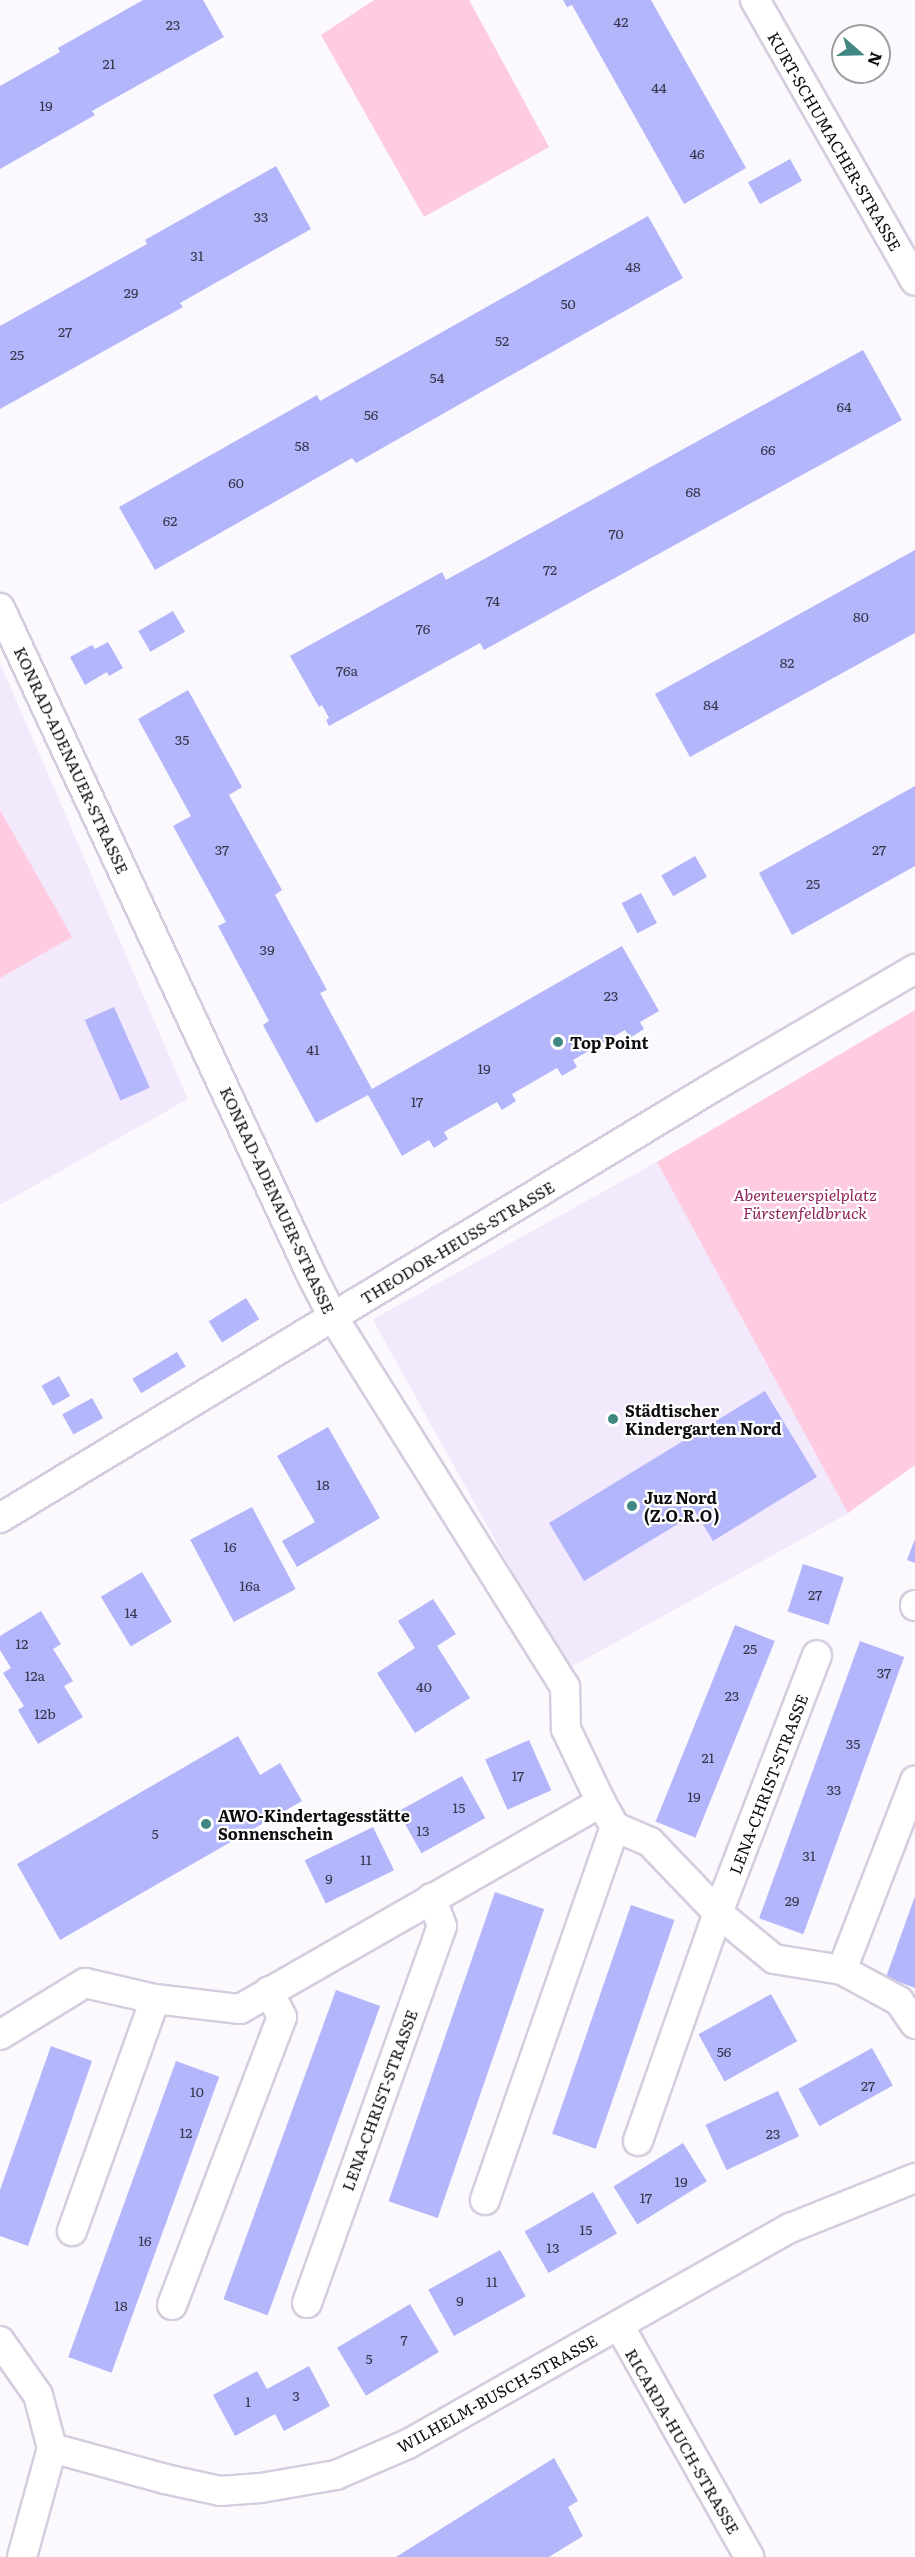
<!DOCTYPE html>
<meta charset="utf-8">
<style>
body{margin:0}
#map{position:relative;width:915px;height:2557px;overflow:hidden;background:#fbf9fd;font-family:Literata,serif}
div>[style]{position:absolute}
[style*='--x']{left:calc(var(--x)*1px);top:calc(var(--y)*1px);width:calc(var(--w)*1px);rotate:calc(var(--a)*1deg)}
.built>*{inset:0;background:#f2e9fd;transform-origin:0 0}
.green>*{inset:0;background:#ffcbe0}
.building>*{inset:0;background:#b3b6fb;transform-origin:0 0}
.roads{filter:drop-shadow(2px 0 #d5cddf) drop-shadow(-2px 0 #d5cddf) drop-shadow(0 2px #d5cddf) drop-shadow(0 -2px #d5cddf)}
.street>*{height:28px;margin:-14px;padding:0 14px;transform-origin:14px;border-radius:14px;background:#fff}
.dots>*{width:16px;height:16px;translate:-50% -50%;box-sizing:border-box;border:3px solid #fff;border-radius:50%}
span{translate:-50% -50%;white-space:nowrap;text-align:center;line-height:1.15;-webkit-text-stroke:4.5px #fff;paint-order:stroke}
.number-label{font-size:14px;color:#37364c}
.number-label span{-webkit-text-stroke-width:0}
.street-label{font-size:16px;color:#0e0c11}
.poi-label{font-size:16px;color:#0e0c11;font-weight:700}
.left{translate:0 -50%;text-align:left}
.park-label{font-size:16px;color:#8f245d;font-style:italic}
.north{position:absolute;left:831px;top:24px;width:60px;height:60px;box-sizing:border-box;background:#fff;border:2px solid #9f9ea0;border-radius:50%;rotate:110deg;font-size:16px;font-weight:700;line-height:24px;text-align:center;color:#0e0c11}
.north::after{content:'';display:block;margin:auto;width:21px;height:27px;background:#408781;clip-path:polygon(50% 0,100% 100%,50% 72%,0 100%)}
</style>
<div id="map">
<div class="built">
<i style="clip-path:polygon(0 663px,188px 1099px,0 1205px)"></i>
<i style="left:657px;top:1162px;width:400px;height:325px;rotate:61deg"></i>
</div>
<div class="green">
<i style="clip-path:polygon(374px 0,469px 0,549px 147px,424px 217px,321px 35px)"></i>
<i style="clip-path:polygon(0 810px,72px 937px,0 978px)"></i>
<i style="clip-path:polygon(915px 1010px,915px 1465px,848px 1513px,657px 1162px)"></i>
</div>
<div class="building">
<i style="clip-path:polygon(143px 0,203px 0,224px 37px,92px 111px,95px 115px,0 169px,0 86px,60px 52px,58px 48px)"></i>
<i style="clip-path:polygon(563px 0,651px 0,746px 168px,684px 204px,572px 5px,567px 7px)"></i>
<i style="left:790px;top:159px;width:25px;height:48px;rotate:61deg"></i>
<i style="clip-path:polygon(276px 166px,311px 229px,180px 303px,183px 307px,0 409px,0 326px,147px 244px,145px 240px)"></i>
<i style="clip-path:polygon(648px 216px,683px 278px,356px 463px,352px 458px,155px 570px,119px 507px,317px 395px,320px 401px)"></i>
<i style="clip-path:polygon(863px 350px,902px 420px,484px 650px,480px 643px,329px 726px,326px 720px,329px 718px,322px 705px,319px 707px,290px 656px,442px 572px,446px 580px)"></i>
<i style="clip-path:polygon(915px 550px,915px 633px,690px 757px,655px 694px)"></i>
<i style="left:173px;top:611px;width:24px;height:40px;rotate:60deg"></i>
<i style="clip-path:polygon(108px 642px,123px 668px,109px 676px,107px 672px,85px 685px,70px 657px,92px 645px,95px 649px)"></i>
<i style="clip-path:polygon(188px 690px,242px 787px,229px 795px,282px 890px,275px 895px,327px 990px,320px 993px,372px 1089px,622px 946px,659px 1011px,640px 1022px,644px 1029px,630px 1038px,625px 1030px,573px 1060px,577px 1067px,562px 1076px,557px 1068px,512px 1094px,516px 1101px,502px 1110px,497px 1102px,444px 1132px,448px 1139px,434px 1148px,429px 1140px,402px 1156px,368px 1095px,316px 1123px,263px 1025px,269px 1021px,218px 926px,226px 922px,173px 826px,191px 816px,138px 719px)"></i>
<i style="clip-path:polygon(915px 786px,915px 866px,792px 935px,759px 873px)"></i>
<i style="left:695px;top:856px;width:24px;height:39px;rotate:60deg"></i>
<i style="left:641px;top:893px;width:34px;height:22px;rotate:62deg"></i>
<i style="left:114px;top:1007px;width:88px;height:32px;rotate:66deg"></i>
<i style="left:246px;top:1298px;width:25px;height:44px;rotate:58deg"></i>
<i style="left:177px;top:1352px;width:17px;height:52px;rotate:59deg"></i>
<i style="left:59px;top:1376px;width:23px;height:20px;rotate:61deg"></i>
<i style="clip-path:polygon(765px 1391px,817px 1477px,713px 1541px,696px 1513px,584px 1581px,549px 1523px)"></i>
<i style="left:92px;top:1398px;width:23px;height:34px;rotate:61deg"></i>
<i style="clip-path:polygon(328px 1427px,380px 1518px,297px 1567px,282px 1541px,315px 1522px,277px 1456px)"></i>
<i style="left:252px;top:1507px;width:93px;height:70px;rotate:62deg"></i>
<i style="clip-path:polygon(915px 1539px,915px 1563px,907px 1560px)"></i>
<i style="left:803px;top:1564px;width:43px;height:50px;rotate:18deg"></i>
<i style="left:142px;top:1572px;width:58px;height:48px;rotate:59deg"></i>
<i style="clip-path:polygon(433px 1599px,456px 1634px,437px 1646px,470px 1698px,415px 1733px,377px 1673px,415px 1648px,398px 1621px)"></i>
<i style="clip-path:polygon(41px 1611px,61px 1644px,53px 1649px,73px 1681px,64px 1686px,83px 1717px,38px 1744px,18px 1710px,24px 1706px,3px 1673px,11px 1668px,0 1650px,0 1636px)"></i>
<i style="left:735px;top:1625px;width:43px;height:212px;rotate:22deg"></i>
<i style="left:860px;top:1641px;width:47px;height:295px;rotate:20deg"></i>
<i style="clip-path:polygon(238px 1736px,260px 1775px,280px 1763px,302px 1801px,60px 1940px,17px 1864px)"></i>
<i style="left:529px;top:1740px;width:55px;height:48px;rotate:66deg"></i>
<i style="left:462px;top:1776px;width:48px;height:73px;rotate:61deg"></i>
<i style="left:373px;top:1827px;width:48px;height:76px;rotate:64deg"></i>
<i style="left:495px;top:1892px;width:52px;height:327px;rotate:19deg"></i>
<i style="clip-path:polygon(915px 1896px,915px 1988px,886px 1977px)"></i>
<i style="left:631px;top:1905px;width:46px;height:242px;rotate:19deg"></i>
<i style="left:336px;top:1990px;width:47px;height:329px;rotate:20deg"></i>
<i style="left:771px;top:1994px;width:54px;height:83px;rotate:61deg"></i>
<i style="clip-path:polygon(51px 2046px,92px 2061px,28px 2246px,0 2236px,0 2190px)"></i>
<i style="left:872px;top:2048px;width:43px;height:84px;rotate:61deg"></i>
<i style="left:176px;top:2061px;width:46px;height:315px;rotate:20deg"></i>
<i style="left:778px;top:2091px;width:50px;height:80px;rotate:65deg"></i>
<i style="left:683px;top:2143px;width:45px;height:82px;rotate:58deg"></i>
<i style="left:593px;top:2192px;width:48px;height:79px;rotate:60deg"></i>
<i style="left:500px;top:2250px;width:53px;height:82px;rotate:61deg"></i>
<i style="left:410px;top:2304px;width:56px;height:85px;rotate:59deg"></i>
<i style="clip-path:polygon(309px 2366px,330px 2406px,284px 2431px,275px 2414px,235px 2436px,213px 2395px,257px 2371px,267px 2389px)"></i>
<i style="clip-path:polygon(554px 2458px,578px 2501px,568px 2507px,583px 2536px,549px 2557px,396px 2557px)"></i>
</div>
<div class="roads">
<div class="street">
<i style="--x:755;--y:0;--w:323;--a:60.3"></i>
<i style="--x:0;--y:608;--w:735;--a:64.97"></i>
<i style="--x:311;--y:1274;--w:48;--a:62.9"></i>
<i style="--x:333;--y:1317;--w:437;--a:57.9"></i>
<i style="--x:565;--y:1687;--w:42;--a:88.6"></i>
<i style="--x:566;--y:1729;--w:81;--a:64.4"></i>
<i style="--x:0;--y:1518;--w:841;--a:-31.14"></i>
<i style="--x:720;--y:1083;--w:226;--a:-30.3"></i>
<i style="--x:915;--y:1605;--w:1;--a:90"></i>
<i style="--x:842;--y:1970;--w:203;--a:-68.9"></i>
<i style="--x:0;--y:2035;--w:100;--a:-31.5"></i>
<i style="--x:85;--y:1983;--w:72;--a:12.9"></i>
<i style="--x:155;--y:1999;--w:86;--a:6.7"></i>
<i style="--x:240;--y:2009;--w:416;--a:-29.8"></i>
<i style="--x:601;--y:1802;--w:29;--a:61"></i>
<i style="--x:615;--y:1827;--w:38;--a:23"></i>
<i style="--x:650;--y:1842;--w:98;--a:46.2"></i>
<i style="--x:718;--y:1913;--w:72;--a:39.4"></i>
<i style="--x:774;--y:1959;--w:69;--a:9.2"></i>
<i style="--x:842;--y:1970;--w:65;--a:28.5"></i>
<i style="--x:899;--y:2001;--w:28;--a:55"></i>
<i style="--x:638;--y:2141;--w:242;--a:-70.7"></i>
<i style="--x:718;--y:1913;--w:276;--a:-69"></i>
<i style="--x:485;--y:2200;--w:395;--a:-70.8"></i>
<i style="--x:72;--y:2231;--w:246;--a:-70.3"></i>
<i style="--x:307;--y:2303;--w:400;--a:-70.3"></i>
<i style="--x:442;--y:1926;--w:30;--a:-111"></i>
<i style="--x:172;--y:2305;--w:308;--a:-69.1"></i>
<i style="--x:282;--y:2017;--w:29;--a:-117"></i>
<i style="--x:619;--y:2325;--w:266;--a:60.7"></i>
<i style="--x:0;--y:2341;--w:66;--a:54.9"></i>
<i style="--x:38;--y:2395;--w:55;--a:75.2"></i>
<i style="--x:52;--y:2448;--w:113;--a:105.4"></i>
<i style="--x:52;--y:2448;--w:117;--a:15.3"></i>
<i style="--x:165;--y:2479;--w:56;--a:12.3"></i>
<i style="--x:220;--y:2491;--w:41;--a:-4.2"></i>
<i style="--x:261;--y:2488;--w:76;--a:-9.8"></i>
<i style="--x:336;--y:2475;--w:78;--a:-23.3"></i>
<i style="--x:408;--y:2444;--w:439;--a:-29.5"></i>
<i style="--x:790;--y:2228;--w:135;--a:-21.8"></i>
</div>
</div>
<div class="dots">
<i style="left:558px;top:1042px;background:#408781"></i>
<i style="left:613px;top:1419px;background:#408781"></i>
<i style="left:632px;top:1506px;background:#408781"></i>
<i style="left:206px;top:1824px;background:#408781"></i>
</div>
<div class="number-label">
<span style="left:621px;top:21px">42</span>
<span style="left:173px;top:24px">23</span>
<span style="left:109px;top:63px">21</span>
<span style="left:659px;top:87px">44</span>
<span style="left:46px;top:105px">19</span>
<span style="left:697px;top:153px">46</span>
<span style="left:261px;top:216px">33</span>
<span style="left:197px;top:255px">31</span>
<span style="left:633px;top:266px">48</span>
<span style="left:131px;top:292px">29</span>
<span style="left:568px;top:303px">50</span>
<span style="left:65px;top:331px">27</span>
<span style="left:502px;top:340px">52</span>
<span style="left:17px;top:354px">25</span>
<span style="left:437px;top:377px">54</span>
<span style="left:844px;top:406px">64</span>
<span style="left:371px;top:414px">56</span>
<span style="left:302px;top:445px">58</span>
<span style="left:768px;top:449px">66</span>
<span style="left:236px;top:482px">60</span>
<span style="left:693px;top:491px">68</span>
<span style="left:170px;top:520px">62</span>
<span style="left:616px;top:533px">70</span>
<span style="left:550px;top:569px">72</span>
<span style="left:493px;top:600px">74</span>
<span style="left:861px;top:616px">80</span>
<span style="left:423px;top:628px">76</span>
<span style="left:787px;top:662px">82</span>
<span style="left:347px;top:670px">76a</span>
<span style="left:711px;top:704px">84</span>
<span style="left:182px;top:739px">35</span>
<span style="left:222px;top:849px">37</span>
<span style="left:879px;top:849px">27</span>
<span style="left:813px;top:883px">25</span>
<span style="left:267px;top:949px">39</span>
<span style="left:611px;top:995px">23</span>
<span style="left:313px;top:1049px">41</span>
<span style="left:484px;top:1068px">19</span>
<span style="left:417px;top:1101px">17</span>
<span style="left:323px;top:1484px">18</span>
<span style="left:230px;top:1546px">16</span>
<span style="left:250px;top:1585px">16a</span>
<span style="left:815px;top:1594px">27</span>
<span style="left:131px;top:1612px">14</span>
<span style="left:22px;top:1643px">12</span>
<span style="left:750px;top:1648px">25</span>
<span style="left:884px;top:1672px">37</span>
<span style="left:35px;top:1675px">12a</span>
<span style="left:424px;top:1686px">40</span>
<span style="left:732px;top:1695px">23</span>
<span style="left:45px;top:1713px">12b</span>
<span style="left:853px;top:1743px">35</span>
<span style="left:708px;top:1757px">21</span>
<span style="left:518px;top:1775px">17</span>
<span style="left:834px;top:1789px">33</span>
<span style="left:694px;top:1796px">19</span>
<span style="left:459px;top:1807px">15</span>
<span style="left:423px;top:1830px">13</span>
<span style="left:155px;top:1833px">5</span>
<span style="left:809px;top:1855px">31</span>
<span style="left:366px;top:1859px">11</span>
<span style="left:329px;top:1878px">9</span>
<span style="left:792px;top:1900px">29</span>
<span style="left:724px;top:2051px">56</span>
<span style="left:868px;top:2085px">27</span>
<span style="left:197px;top:2091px">10</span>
<span style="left:186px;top:2132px">12</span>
<span style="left:773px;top:2133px">23</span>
<span style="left:681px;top:2181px">19</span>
<span style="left:646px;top:2197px">17</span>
<span style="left:586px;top:2229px">15</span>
<span style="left:145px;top:2240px">16</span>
<span style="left:553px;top:2247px">13</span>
<span style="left:492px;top:2281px">11</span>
<span style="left:460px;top:2300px">9</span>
<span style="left:121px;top:2305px">18</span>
<span style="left:404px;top:2339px">7</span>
<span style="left:369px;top:2358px">5</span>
<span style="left:296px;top:2395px">3</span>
<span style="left:248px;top:2401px">1</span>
</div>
<div class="street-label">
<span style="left:835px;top:141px;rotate:60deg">KURT-SCHUMACHER-STRASSE</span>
<span style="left:72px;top:760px;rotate:65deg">KONRAD-ADENAUER-STRASSE</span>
<span style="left:278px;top:1200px;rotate:65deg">KONRAD-ADENAUER-STRASSE</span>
<span style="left:457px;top:1242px;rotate:-31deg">THEODOR-HEUSS-STRASSE</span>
<span style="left:768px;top:1784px;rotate:-69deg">LENA-CHRIST-STRASSE</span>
<span style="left:379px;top:2100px;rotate:-70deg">LENA-CHRIST-STRASSE</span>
<span style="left:497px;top:2393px;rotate:-29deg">WILHELM-BUSCH-STRASSE</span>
<span style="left:683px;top:2441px;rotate:60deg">RICARDA-HUCH-STRASSE</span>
</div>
<div class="poi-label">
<span class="left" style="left:570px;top:1042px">Top Point</span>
<span class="left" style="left:625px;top:1419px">Städtischer<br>Kindergarten Nord</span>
<span class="left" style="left:644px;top:1506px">Juz Nord<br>(Z.O.R.O)</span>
<span class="left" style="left:218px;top:1824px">AWO-Kindertagesstätte<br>Sonnenschein</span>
</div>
<div class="park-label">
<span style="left:805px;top:1203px">Abenteuerspielplatz<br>Fürstenfeldbruck</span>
</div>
<div class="north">N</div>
</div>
